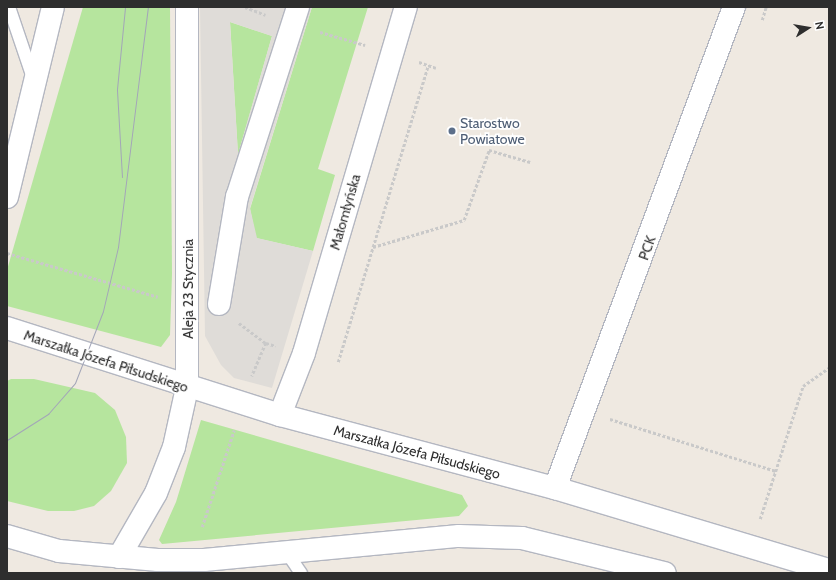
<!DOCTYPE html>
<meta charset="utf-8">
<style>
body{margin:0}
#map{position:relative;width:836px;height:580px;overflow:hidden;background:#efe9e1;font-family:Cabin,sans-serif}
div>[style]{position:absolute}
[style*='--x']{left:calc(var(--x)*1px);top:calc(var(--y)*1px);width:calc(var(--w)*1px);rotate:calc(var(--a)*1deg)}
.green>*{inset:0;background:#b6e59e}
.plaza>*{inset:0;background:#dfdcd8}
.path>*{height:2.5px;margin-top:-1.25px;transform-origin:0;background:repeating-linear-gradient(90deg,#c9c9c9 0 3px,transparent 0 5px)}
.roads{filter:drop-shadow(1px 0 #b4b7c1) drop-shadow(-1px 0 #b4b7c1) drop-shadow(0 1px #b4b7c1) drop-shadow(0 -1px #b4b7c1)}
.lane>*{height:12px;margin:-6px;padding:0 6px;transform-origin:6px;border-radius:6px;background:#fff}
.street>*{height:22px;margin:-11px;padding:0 11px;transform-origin:11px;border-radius:11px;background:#fff}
.secondary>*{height:22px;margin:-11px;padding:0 11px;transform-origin:11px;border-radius:11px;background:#fff}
.tram>*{height:1px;margin:-0.5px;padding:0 0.5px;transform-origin:0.5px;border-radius:0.5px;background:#a3a6b8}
.dots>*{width:11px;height:11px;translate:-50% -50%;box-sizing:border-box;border:2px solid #fff;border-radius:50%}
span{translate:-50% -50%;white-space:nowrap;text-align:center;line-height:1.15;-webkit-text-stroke:3.5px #fff;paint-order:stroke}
.service-label{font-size:14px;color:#4e5e75}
.left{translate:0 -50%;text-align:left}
.street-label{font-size:14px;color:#2e2e2e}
.frame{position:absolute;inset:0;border:8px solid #2e2e2e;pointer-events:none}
.north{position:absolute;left:788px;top:8px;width:40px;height:40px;-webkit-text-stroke:3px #fff;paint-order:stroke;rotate:78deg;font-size:11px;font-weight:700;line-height:16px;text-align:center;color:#2e2e2e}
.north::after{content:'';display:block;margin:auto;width:14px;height:18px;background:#2e2e2e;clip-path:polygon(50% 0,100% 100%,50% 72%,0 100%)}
</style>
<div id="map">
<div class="green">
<i style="clip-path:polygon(83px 7px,170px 7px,172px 274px,170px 335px,161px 347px,7px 306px,7px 270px)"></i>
<i style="clip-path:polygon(312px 7px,368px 7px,318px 169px,335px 175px,313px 251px,256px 238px,250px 209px)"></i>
<i style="clip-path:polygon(230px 22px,272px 36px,238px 155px)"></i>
<i style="clip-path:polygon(11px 379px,34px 379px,95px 393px,115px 410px,126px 437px,127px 463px,111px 491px,94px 506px,74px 511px,48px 511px,7px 501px,7px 381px)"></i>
<i style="clip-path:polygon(201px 420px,462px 495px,468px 506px,459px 516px,162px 544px,159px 540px,176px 502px)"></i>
</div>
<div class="plaza">
<i style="clip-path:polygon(evenodd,200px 7px,312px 7px,250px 208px,257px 238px,313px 251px,272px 388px,234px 378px,221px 365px,205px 336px,200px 7px,230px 22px,272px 36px,238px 154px,230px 22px)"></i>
</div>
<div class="path">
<i style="--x:245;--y:7;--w:22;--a:21"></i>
<i style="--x:762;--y:20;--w:14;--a:-73"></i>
<i style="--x:320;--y:32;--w:47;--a:16.1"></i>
<i style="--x:419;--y:62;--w:18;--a:19"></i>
<i style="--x:373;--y:247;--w:95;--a:-16.5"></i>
<i style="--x:464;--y:220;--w:74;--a:-70.3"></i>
<i style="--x:489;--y:150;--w:43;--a:16.3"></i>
<i style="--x:7;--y:253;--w:157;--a:16.2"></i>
<i style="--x:239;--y:323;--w:34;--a:37"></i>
<i style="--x:266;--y:343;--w:36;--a:113"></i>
<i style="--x:266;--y:343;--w:10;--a:17"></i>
<i style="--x:338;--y:362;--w:309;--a:-73.1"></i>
<i style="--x:610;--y:419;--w:174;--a:17.4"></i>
<i style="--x:760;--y:519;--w:140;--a:-72.1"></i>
<i style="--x:803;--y:386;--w:32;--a:-35"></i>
<i style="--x:202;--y:527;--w:102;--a:-71.7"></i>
</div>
<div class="roads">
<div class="lane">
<i style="--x:9;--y:7;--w:75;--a:71.3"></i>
<i style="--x:286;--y:551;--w:27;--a:56"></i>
</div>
<div class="street">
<i style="--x:219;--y:304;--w:109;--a:-80.5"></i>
<i style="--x:237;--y:197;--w:200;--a:-72.2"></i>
<i style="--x:280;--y:415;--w:66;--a:-68.8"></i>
<i style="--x:304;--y:353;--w:361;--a:-73.6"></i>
<i style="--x:555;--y:488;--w:513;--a:-69.59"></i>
</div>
<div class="secondary">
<i style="--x:7;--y:197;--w:195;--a:-76.4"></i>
<i style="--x:7;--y:328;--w:287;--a:17.7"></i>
<i style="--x:280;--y:415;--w:285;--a:14.9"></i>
<i style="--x:555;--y:488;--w:286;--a:16.7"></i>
<i style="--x:7;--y:536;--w:54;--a:16.1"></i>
<i style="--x:59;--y:551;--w:99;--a:5.2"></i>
<i style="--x:158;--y:560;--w:46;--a:0"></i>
<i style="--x:204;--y:560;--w:256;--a:-5.4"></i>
<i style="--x:459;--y:536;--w:63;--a:1.8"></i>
<i style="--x:522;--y:538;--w:147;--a:13.8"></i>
<i style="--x:119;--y:557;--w:74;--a:-60"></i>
<i style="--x:156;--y:493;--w:49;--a:-68.6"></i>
<i style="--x:174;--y:447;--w:60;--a:-77.6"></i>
<i style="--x:187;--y:388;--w:381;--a:-90"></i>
</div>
</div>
<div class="tram">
<i style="--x:122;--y:177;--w:88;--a:-93.3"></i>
<i style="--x:117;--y:89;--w:82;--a:-84.4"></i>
<i style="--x:7;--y:440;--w:49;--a:-32.4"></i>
<i style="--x:48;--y:414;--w:41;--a:-48.9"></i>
<i style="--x:75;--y:383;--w:77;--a:-68.7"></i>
<i style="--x:103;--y:311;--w:66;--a:-76.8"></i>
<i style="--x:118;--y:247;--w:242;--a:-82.9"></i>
</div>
<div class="dots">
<i style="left:452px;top:131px;background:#5c6f8a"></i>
</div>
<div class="service-label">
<span class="left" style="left:460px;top:131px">Starostwo<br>Powiatowe</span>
</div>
<div class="street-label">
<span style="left:345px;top:212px;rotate:-74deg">Małomłyńska</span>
<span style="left:647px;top:248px;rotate:-70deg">PCK</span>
<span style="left:188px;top:289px;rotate:-90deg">Aleja 23 Stycznia</span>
<span style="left:106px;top:361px;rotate:18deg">Marszałka Józefa Piłsudskiego</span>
<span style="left:417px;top:452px;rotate:15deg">Marszałka Józefa Piłsudskiego</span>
</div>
<div class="frame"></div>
<div class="north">N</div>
</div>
